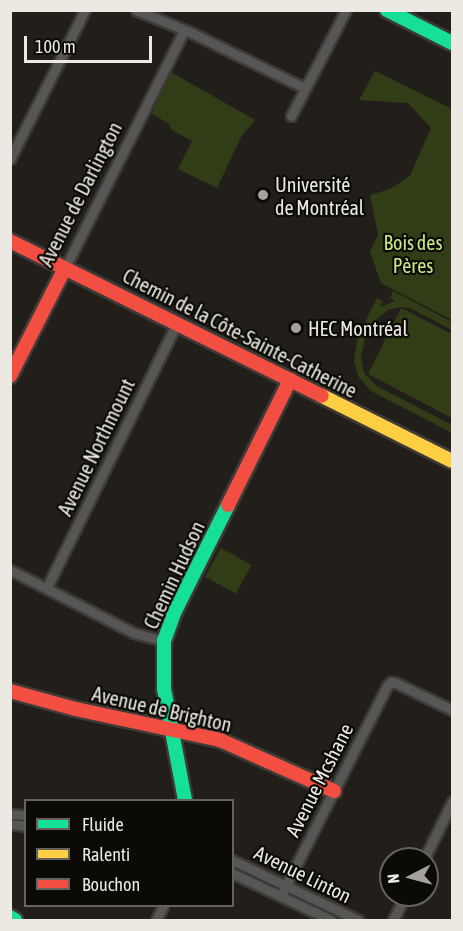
<!DOCTYPE html>
<meta charset="utf-8">
<style>
body{margin:0}
#map{position:relative;width:463px;height:931px;overflow:hidden;background:#221f1a;font-family:"Asap Condensed",sans-serif}
div>[style]{position:absolute}
[style*='--x']{left:calc(var(--x)*1px);top:calc(var(--y)*1px);width:calc(var(--w)*1px);rotate:calc(var(--a)*1deg)}
.green>*{inset:0;background:#313d17;transform-origin:0 0}
.roads{filter:drop-shadow(2px 0 #3d3a37) drop-shadow(-2px 0 #3d3a37) drop-shadow(0 2px #3d3a37) drop-shadow(0 -2px #3d3a37)}
.street>*{height:9px;margin:-4.5px;padding:0 4.5px;transform-origin:4.5px;border-radius:4.5px;background:#585654}
.fast>*{height:14px;margin:-7px;padding:0 7px;transform-origin:7px;border-radius:7px;background:#16e098}
.slow>*{height:14px;margin:-7px;padding:0 7px;transform-origin:7px;border-radius:7px;background:#ffcf43}
.jam>*{height:14px;margin:-7px;padding:0 7px;transform-origin:7px;border-radius:7px;background:#f24e42}
.dots>*{width:16px;height:16px;translate:-50% -50%;box-sizing:border-box;border:3px solid #0c0a06;border-radius:50%}
span{translate:-50% -50%;white-space:nowrap;text-align:center;line-height:1.15;-webkit-text-stroke:4.5px #0c0a06;paint-order:stroke}
.poi-label{font-size:20px;color:#ece9e2}
.left{translate:0 -50%;text-align:left}
.street-label{font-size:20px;color:#ece9e2}
.park-label{font-size:20px;color:#c5ea87}
.frame{position:absolute;inset:0;border:12px solid #ece9e2;pointer-events:none}
.legend{position:absolute;left:24px;top:799px;width:210px;height:108px;box-sizing:border-box;background:#0c0a06;border:2px solid #66635e;margin:0;padding:8px 10px;list-style:none;font-size:18px;color:#ece9e2}
.legend li{display:flex;align-items:center;gap:12px;height:30px}
.legend b{width:30px;border:2px solid #66635e}
.north{position:absolute;left:379px;top:847px;width:60px;height:60px;box-sizing:border-box;background:#0c0a06;border:2px solid #66635e;border-radius:50%;rotate:264deg;font-size:16px;font-weight:700;line-height:24px;text-align:center;color:#ece9e2}
.north::after{content:'';display:block;margin:auto;width:21px;height:27px;background:#a5a29c;clip-path:polygon(50% 0,100% 100%,50% 72%,0 100%)}
.scale{position:absolute;left:24px;top:36px;width:128px;height:27px;box-sizing:border-box;border:3px solid #ece9e2;border-top:0;padding-left:8px;font-size:18px;line-height:21px;white-space:nowrap;color:#ece9e2;-webkit-text-stroke:4px #0c0a06;paint-order:stroke}
</style>
<div id="map">
<div class="green">
<i style="clip-path:polygon(169px 71px,255px 120px,241px 137px,217px 188px,178px 169px,192px 141px,172px 130px,168px 123px,152px 114px)"></i>
<i style="clip-path:polygon(375px 71px,452px 109px,452px 320px,381px 283px,370px 252px,378px 235px,370px 195px,390px 189px,410px 176px,431px 128px,408px 103px,359px 100px)"></i>
<i style="clip-path:polygon(393px 291px,452px 322px,452px 330px,410px 308px,400px 307px,388px 310px,377px 319px,366px 335px,361px 357px,364px 373px,377px 386px,452px 425px,452px 433px,371px 391px,358px 376px,354px 361px,358px 336px,377px 298px,383px 301px,380px 307px,395px 301px,390px 298px)"></i>
<i style="clip-path:polygon(401px 308px,452px 334px,452px 418px,368px 374px)"></i>
<i style="left:221px;top:548px;width:35px;height:33px;rotate:29deg"></i>
</div>
<div class="roads">
<div class="street">
<i style="--x:136;--y:10;--w:61;--a:22.3"></i>
<i style="--x:192;--y:33;--w:126;--a:26"></i>
<i style="--x:291;--y:116;--w:119;--a:-62.6"></i>
<i style="--x:10;--y:159;--w:167;--a:-63.3"></i>
<i style="--x:65;--y:268;--w:266;--a:-63.4"></i>
<i style="--x:10;--y:570;--w:139;--a:26.9"></i>
<i style="--x:134;--y:633;--w:31;--a:15"></i>
<i style="--x:47;--y:587;--w:294;--a:-63.8"></i>
<i style="--x:10;--y:814;--w:16;--a:4"></i>
<i style="--x:10;--y:824;--w:16;--a:7"></i>
<i style="--x:424;--y:859;--w:64;--a:-63.8"></i>
<i style="--x:232;--y:860;--w:140;--a:25.5"></i>
<i style="--x:232;--y:873;--w:110;--a:25.4"></i>
<i style="--x:281;--y:895;--w:234;--a:-63.1"></i>
<i style="--x:387;--y:686;--w:6;--a:-45"></i>
<i style="--x:391;--y:682;--w:5;--a:11"></i>
<i style="--x:396;--y:683;--w:62;--a:25.7"></i>
<i style="--x:156;--y:920;--w:16;--a:-63"></i>
<i style="--x:393;--y:920;--w:28;--a:-63"></i>
</div>
<div class="fast">
<i style="--x:387;--y:10;--w:73;--a:26.9"></i>
<i style="--x:185;--y:800;--w:113;--a:-100.7"></i>
<i style="--x:164;--y:689;--w:48;--a:-90"></i>
<i style="--x:164;--y:641;--w:32;--a:-70"></i>
<i style="--x:175;--y:611;--w:119;--a:-63.4"></i>
<i style="--x:10;--y:917;--w:6;--a:31"></i>
</div>
<div class="slow">
<i style="--x:322;--y:396;--w:145;--a:26.6"></i>
</div>
<div class="jam">
<i style="--x:10;--y:241;--w:348;--a:26.4"></i>
<i style="--x:10;--y:376;--w:121;--a:-63"></i>
<i style="--x:228;--y:505;--w:140;--a:-63.6"></i>
<i style="--x:10;--y:691;--w:68;--a:15.3"></i>
<i style="--x:76;--y:709;--w:147;--a:12.1"></i>
<i style="--x:220;--y:740;--w:125;--a:24.1"></i>
</div>
</div>
<div class="dots">
<i style="left:263px;top:195px;background:#a5a29c"></i>
<i style="left:296px;top:328px;background:#a5a29c"></i>
</div>
<div class="poi-label">
<span class="left" style="left:275px;top:196px">Université<br>de Montréal</span>
<span class="left" style="left:308px;top:328px">HEC Montréal</span>
</div>
<div class="street-label">
<span style="left:80px;top:194px;rotate:-63deg">Avenue de Darlington</span>
<span style="left:240px;top:333px;rotate:27deg">Chemin de la Côte-Sainte-Catherine</span>
<span style="left:96px;top:447px;rotate:-64deg">Avenue Northmount</span>
<span style="left:174px;top:575px;rotate:-65deg">Chemin Hudson</span>
<span style="left:162px;top:709px;rotate:13deg">Avenue de Brighton</span>
<span style="left:319px;top:780px;rotate:-63deg">Avenue Mcshane</span>
<span style="left:303px;top:874px;rotate:26deg">Avenue Linton</span>
</div>
<div class="park-label">
<span style="left:413px;top:254px">Bois des<br>Pères</span>
</div>
<div class="frame"></div>
<ul class="legend">
<li><b style="height:8px;background:#16e098"></b>Fluide</li>
<li><b style="height:8px;background:#ffcf43"></b>Ralenti</li>
<li><b style="height:8px;background:#f24e42"></b>Bouchon</li>
</ul>
<div class="north">N</div>
<div class="scale">100 m</div>
</div>
